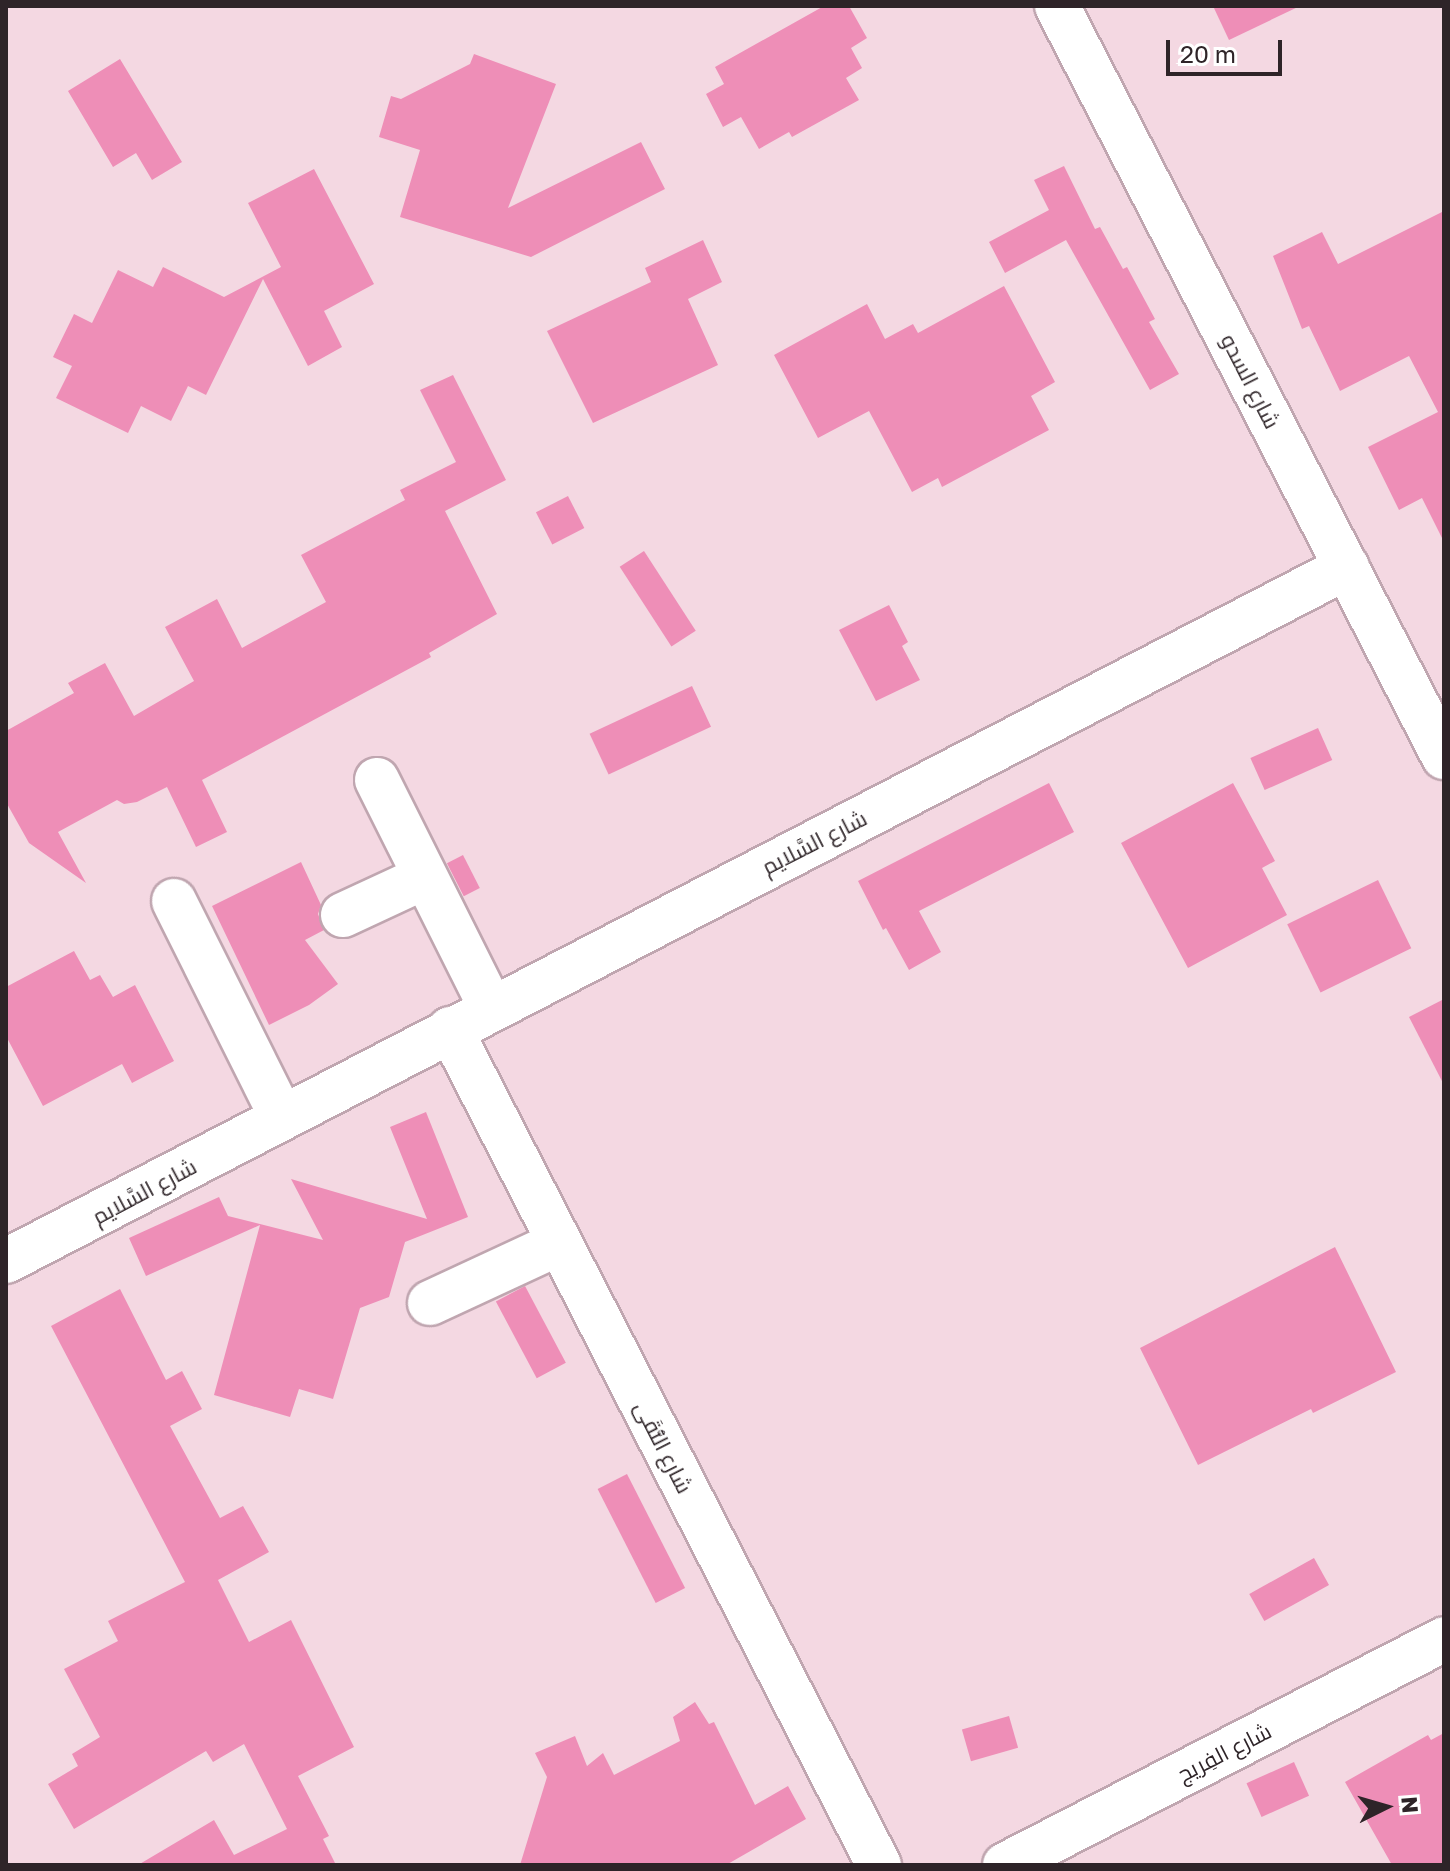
<!DOCTYPE html>
<meta charset="utf-8">
<style>
body{margin:0}
#map{position:relative;width:1450px;height:1871px;overflow:hidden;background:#f4d8e2;font-family:"Golos Text",Cairo,sans-serif}
div>[style]{position:absolute}
[style*='--x']{left:calc(var(--x)*1px);top:calc(var(--y)*1px);width:calc(var(--w)*1px);rotate:calc(var(--a)*1deg)}
.building>*{inset:0;background:#ee8eb7;transform-origin:0 0}
.roads{filter:drop-shadow(2px 0 #c0a6b0) drop-shadow(-2px 0 #c0a6b0) drop-shadow(0 2px #c0a6b0) drop-shadow(0 -2px #c0a6b0)}
.minor>*{height:44px;margin:-22px;padding:0 22px;transform-origin:22px;border-radius:22px;background:#fff}
span{translate:-50% -50%;white-space:nowrap;text-align:center;line-height:1.15;-webkit-text-stroke:6px #fff;paint-order:stroke}
.street-label{font-size:22px;color:#2e2428}
.frame{position:absolute;inset:0;border:8px solid #2e2428;pointer-events:none}
.north{position:absolute;left:1346px;top:1767px;width:80px;height:80px;-webkit-text-stroke:6px #fff;paint-order:stroke;rotate:85deg;font-size:22px;font-weight:700;line-height:32px;text-align:center;color:#2e2428}
.north::after{content:'';display:block;margin:auto;width:28px;height:36px;background:#2e2428;clip-path:polygon(50% 0,100% 100%,50% 72%,0 100%)}
.scale{position:absolute;left:1166px;top:40px;width:116px;height:36px;box-sizing:border-box;border:4px solid #2e2428;border-top:0;padding-left:10px;font-size:24px;line-height:28px;white-space:nowrap;color:#2e2428;-webkit-text-stroke:6px #fff;paint-order:stroke}
</style>
<div id="map">
<div class="building">
<i style="clip-path:polygon(824px 6px,849px 6px,867px 38px,851px 48px,862px 68px,846px 78px,859px 100px,792px 137px,789px 132px,759px 149px,741px 117px,723px 127px,706px 94px,724px 84px,715px 67px)"></i>
<i style="clip-path:polygon(1213px 6px,1300px 6px,1229px 40px)"></i>
<i style="clip-path:polygon(474px 54px,556px 84px,508px 208px,641px 142px,665px 189px,531px 257px,400px 217px,420px 150px,379px 137px,391px 96px,401px 99px,470px 64px)"></i>
<i style="clip-path:polygon(120px 59px,182px 162px,152px 180px,136px 153px,113px 167px,68px 91px)"></i>
<i style="clip-path:polygon(1064px 166px,1095px 229px,1100px 227px,1123px 269px,1127px 267px,1155px 319px,1149px 322px,1179px 374px,1150px 390px,1066px 240px,1005px 273px,989px 242px,1049px 210px,1034px 180px)"></i>
<i style="clip-path:polygon(314px 169px,374px 284px,324px 311px,342px 347px,308px 366px,263px 279px,206px 395px,188px 386px,171px 421px,141px 406px,128px 433px,56px 398px,72px 366px,53px 357px,74px 314px,92px 323px,118px 270px,153px 287px,163px 267px,224px 297px,281px 267px,248px 203px)"></i>
<i style="clip-path:polygon(1444px 211px,1444px 542px,1422px 498px,1399px 510px,1368px 447px,1438px 412px,1409px 356px,1340px 391px,1309px 326px,1302px 329px,1273px 256px,1322px 232px,1338px 264px)"></i>
<i style="clip-path:polygon(703px 240px,722px 282px,688px 299px,718px 365px,593px 423px,547px 331px,651px 282px,645px 268px)"></i>
<i style="clip-path:polygon(1004px 286px,1055px 382px,1031px 396px,1049px 430px,942px 487px,938px 478px,912px 492px,869px 411px,818px 438px,774px 355px,867px 304px,885px 339px,913px 324px,918px 333px)"></i>
<i style="clip-path:polygon(453px 375px,506px 480px,445px 511px,497px 614px,429px 653px,431px 657px,202px 780px,227px 832px,196px 847px,167px 787px,137px 802px,124px 804px,117px 800px,58px 832px,86px 883px,29px 843px,6px 802px,6px 731px,74px 693px,68px 683px,105px 663px,134px 716px,194px 681px,165px 627px,217px 599px,242px 648px,326px 602px,301px 555px,405px 500px,400px 490px,456px 462px,420px 390px)"></i>
<i style="left:568px;top:496px;width:36px;height:36px;rotate:63deg"></i>
<i style="left:644px;top:551px;width:95px;height:29px;rotate:57deg"></i>
<i style="clip-path:polygon(889px 605px,908px 642px,902px 646px,920px 680px,876px 701px,839px 630px)"></i>
<i style="left:692px;top:686px;width:45px;height:113px;rotate:65deg"></i>
<i style="left:1318px;top:728px;width:35px;height:74px;rotate:66deg"></i>
<i style="clip-path:polygon(1049px 783px,1074px 832px,919px 911px,941px 952px,909px 970px,886px 928px,883px 930px,858px 881px)"></i>
<i style="clip-path:polygon(1233px 783px,1275px 861px,1262px 868px,1287px 915px,1188px 968px,1121px 843px)"></i>
<i style="left:463px;top:855px;width:37px;height:18px;rotate:63deg"></i>
<i style="clip-path:polygon(301px 862px,321px 905px,318px 914px,324px 930px,305px 940px,338px 984px,309px 1005px,269px 1025px,212px 906px)"></i>
<i style="left:1378px;top:880px;width:76px;height:101px;rotate:64deg"></i>
<i style="clip-path:polygon(74px 951px,90px 980px,100px 975px,113px 997px,135px 985px,174px 1061px,132px 1083px,122px 1064px,43px 1106px,6px 1036px,6px 987px)"></i>
<i style="clip-path:polygon(1444px 999px,1444px 1085px,1409px 1017px)"></i>
<i style="clip-path:polygon(426px 1112px,468px 1217px,405px 1242px,389px 1297px,360px 1308px,333px 1399px,299px 1389px,290px 1417px,214px 1395px,260px 1225px,146px 1276px,129px 1238px,219px 1197px,228px 1216px,323px 1240px,291px 1179px,427px 1219px,390px 1127px)"></i>
<i style="clip-path:polygon(1335px 1247px,1396px 1372px,1313px 1413px,1311px 1409px,1198px 1465px,1140px 1348px)"></i>
<i style="left:525px;top:1286px;width:87px;height:33px;rotate:62deg"></i>
<i style="clip-path:polygon(120px 1289px,166px 1380px,182px 1371px,202px 1409px,170px 1426px,220px 1518px,243px 1506px,269px 1552px,218px 1580px,249px 1642px,291px 1620px,354px 1747px,298px 1776px,329px 1836px,323px 1839px,336px 1865px,138px 1865px,214px 1820px,234px 1855px,287px 1829px,244px 1744px,213px 1762px,206px 1751px,74px 1829px,48px 1784px,78px 1766px,72px 1754px,100px 1737px,64px 1669px,118px 1641px,108px 1621px,185px 1582px,51px 1326px)"></i>
<i style="left:627px;top:1474px;width:128px;height:33px;rotate:63deg"></i>
<i style="left:1314px;top:1558px;width:31px;height:74px;rotate:61deg"></i>
<i style="clip-path:polygon(695px 1702px,709px 1724px,714px 1722px,755px 1805px,788px 1786px,806px 1819px,726px 1865px,520px 1865px,547px 1777px,535px 1753px,575px 1736px,587px 1766px,603px 1753px,614px 1775px,680px 1741px,673px 1717px)"></i>
<i style="left:1009px;top:1716px;width:33px;height:49px;rotate:74deg"></i>
<i style="clip-path:polygon(1444px 1733px,1444px 1865px,1392px 1865px,1345px 1782px,1428px 1735px,1431px 1740px)"></i>
<i style="left:1294px;top:1762px;width:37px;height:52px;rotate:66deg"></i>
</div>
<div class="roads">
<div class="minor">
<i style="--x:1057;--y:6;--w:845;--a:62.74"></i>
<i style="--x:377;--y:780;--w:255;--a:63.4"></i>
<i style="--x:174;--y:901;--w:242;--a:63.5"></i>
<i style="--x:343;--y:915;--w:90;--a:-24.9"></i>
<i style="--x:450;--y:1029;--w:940;--a:62.84"></i>
<i style="--x:6;--y:1261;--w:1510;--a:-27.36"></i>
<i style="--x:430;--y:1303;--w:142;--a:-24.9"></i>
<i style="--x:1005;--y:1865;--w:494;--a:-27.2"></i>
</div>
</div>
<div class="street-label">
<span style="left:1251px;top:381px;rotate:63deg">شارع السدو</span>
<span style="left:814px;top:842px;rotate:-27deg">شارع السَّلايم</span>
<span style="left:144px;top:1191px;rotate:-28deg">شارع السَّلايم</span>
<span style="left:664px;top:1447px;rotate:63deg">شارع التُّقَى</span>
<span style="left:1224px;top:1752px;rotate:-27deg">شارع الفِريج</span>
</div>
<div class="frame"></div>
<div class="north">N</div>
<div class="scale">20 m</div>
</div>
